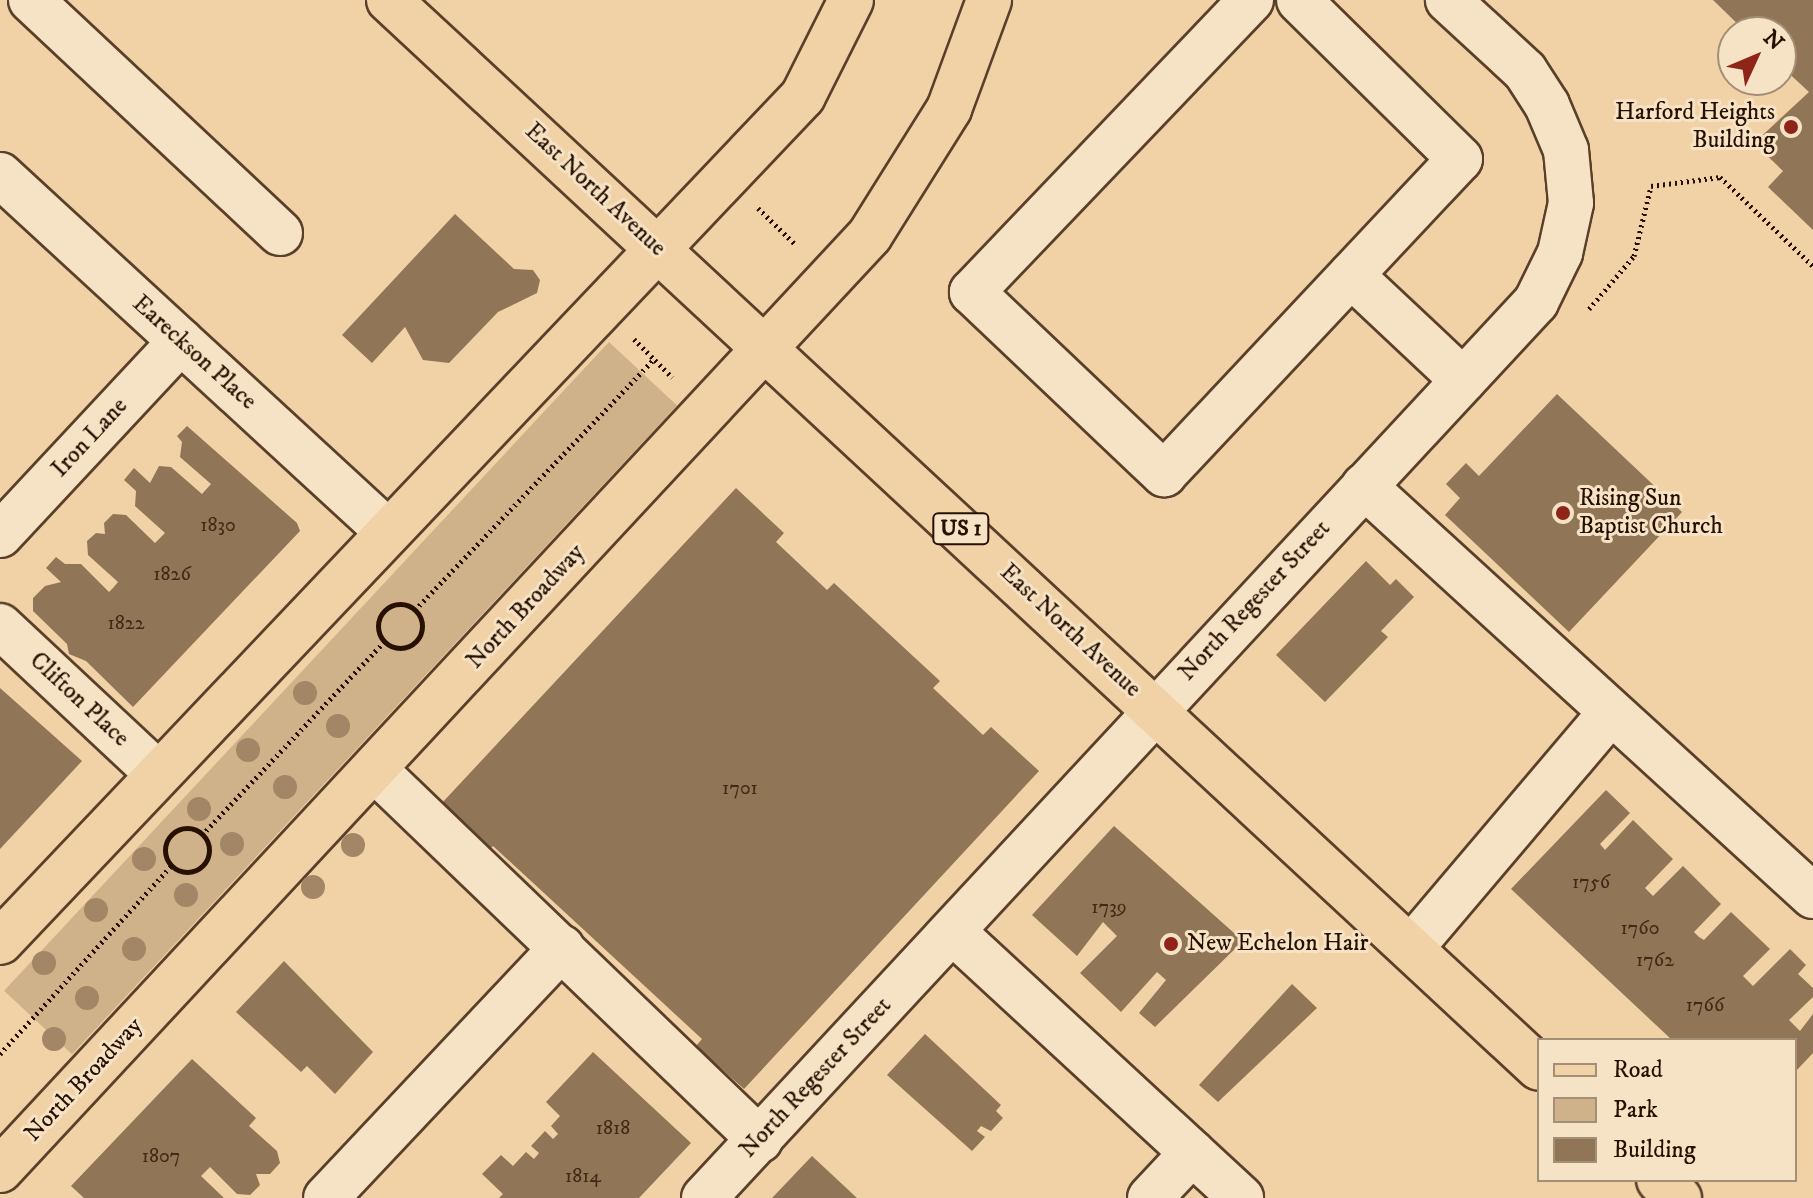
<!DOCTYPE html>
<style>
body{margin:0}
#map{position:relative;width:1813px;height:1198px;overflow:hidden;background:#f1d2a6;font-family:"IM FELL DW Pica",serif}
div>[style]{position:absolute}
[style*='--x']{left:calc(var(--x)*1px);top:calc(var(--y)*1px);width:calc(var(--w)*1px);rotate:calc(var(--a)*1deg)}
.green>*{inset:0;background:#cfb18a;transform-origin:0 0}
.building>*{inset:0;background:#907556}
.path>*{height:5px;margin-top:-2.5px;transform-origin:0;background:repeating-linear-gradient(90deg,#271000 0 2px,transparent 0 6px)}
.path>.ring{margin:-2.5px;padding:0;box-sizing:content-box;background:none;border:5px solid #271000;border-radius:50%}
.roads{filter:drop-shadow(2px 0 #5a402a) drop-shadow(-2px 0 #5a402a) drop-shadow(0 2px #5a402a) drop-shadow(0 -2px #5a402a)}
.minor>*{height:44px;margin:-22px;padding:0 22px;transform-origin:22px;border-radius:22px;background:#f6e2c5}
.major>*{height:44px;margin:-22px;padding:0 22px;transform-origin:22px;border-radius:22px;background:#f1d2a6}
.trees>*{width:24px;height:24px;margin:-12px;border-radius:50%;background:#a28665}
.dots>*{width:22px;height:22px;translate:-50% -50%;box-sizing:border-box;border:4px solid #f6e2c5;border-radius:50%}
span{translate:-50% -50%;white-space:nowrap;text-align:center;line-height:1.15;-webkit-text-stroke:6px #f6e2c5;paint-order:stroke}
.number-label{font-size:20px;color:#412916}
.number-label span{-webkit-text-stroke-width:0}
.shield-label span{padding:2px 6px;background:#f6e2c5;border:2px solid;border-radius:6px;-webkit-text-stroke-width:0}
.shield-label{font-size:22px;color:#271000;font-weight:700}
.poi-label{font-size:24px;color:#271000}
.right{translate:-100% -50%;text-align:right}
.left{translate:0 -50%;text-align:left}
.street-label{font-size:24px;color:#271000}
.legend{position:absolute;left:1537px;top:1038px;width:260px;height:144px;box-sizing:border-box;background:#f6e2c5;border:2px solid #a38e76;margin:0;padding:10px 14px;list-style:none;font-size:24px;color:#271000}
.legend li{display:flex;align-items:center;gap:16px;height:40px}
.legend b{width:40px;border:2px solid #a38e76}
.north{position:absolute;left:1717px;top:16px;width:80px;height:80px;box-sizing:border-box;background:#f6e2c5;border:2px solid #a38e76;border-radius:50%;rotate:46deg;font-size:22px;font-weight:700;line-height:32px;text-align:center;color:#271000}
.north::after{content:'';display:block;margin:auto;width:28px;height:36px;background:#8f2418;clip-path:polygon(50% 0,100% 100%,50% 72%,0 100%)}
</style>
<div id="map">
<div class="green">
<i style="left:609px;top:342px;width:93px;height:887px;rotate:43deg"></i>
</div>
<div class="building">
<i style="clip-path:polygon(1713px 0,1813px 0,1813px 230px,1768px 187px,1783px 171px,1754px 143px,1809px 92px,1781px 66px,1781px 32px,1746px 32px)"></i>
<i style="clip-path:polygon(455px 214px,514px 269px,533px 270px,540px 280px,537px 293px,498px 312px,449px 363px,423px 360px,405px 327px,372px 363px,342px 335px)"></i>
<i style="clip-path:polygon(1557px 394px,1682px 512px,1569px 632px,1445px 515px,1460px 498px,1446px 484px,1466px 463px,1479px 476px)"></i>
<i style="clip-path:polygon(187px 426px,297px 523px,300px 531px,133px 707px,86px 661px,69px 654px,67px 644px,33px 611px,33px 598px,45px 586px,61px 582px,46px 568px,56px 557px,65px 564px,81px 564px,109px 592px,113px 588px,118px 582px,88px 555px,87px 541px,96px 533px,105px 534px,104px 523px,113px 514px,126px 515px,155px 543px,165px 533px,135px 506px,136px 491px,124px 480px,134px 468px,150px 483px,159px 466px,171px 467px,202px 494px,211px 484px,180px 457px,182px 442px,177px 436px)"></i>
<i style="clip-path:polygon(736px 488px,784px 533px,776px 542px,827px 590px,834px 583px,940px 681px,933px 688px,983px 735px,991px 727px,1039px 771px,744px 1089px,696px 1046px,702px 1039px,493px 846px,489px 850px,441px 804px)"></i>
<i style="clip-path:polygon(1366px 561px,1390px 585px,1396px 579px,1414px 597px,1381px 631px,1388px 637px,1325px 702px,1276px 655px)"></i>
<i style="clip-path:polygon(0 688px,82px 761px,0 849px)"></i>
<i style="clip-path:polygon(1606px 790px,1630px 813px,1600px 844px,1605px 850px,1633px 820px,1673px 859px,1645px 888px,1653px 896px,1683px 866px,1721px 904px,1694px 932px,1699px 937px,1704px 940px,1731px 912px,1770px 949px,1743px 976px,1753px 986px,1790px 949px,1806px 965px,1798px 974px,1813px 988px,1813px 997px,1789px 1020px,1800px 1031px,1813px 1014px,1813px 1053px,1795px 1072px,1795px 1040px,1672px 1040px,1511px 889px)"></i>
<i style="clip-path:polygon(1114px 826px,1243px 941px,1155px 1027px,1139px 1013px,1166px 980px,1157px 972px,1121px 1012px,1080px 973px,1117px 936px,1103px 922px,1077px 956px,1032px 915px)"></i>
<i style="clip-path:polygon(284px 961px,373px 1052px,335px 1094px,307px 1066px,301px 1072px,236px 1012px)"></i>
<i style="clip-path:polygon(1292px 984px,1317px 1008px,1218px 1102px,1199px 1085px)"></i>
<i style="clip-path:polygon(925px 1034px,1001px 1105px,996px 1111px,1003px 1118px,991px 1131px,981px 1126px,977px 1131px,985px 1137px,972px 1151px,887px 1075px)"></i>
<i style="clip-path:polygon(593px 1052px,691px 1143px,639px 1198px,499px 1198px,503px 1194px,482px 1174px,501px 1155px,513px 1166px,526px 1152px,534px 1159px,539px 1153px,531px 1146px,545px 1131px,553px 1139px,558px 1134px,551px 1126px,560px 1116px,546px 1102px)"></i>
<i style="clip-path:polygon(192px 1059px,256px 1118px,249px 1126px,277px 1151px,280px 1163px,270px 1174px,256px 1174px,260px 1185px,250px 1195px,237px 1194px,210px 1167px,201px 1176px,224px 1198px,84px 1198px,71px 1186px)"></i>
<i style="clip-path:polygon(812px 1156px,857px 1198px,772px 1198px)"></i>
</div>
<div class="path">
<i style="--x:758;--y:208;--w:53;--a:44.2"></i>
<i style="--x:1589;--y:309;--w:70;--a:-49.7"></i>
<i style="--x:1634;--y:256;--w:72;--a:-76.3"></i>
<i style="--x:1651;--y:186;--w:70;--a:-7.4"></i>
<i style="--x:1720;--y:177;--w:129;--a:43.7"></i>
<i style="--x:634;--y:339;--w:54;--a:45"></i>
<i class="ring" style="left:378px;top:604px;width:39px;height:39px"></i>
<i style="--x:415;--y:610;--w:347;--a:-46.4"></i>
<i class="ring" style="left:165px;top:828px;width:39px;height:39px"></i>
<i style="--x:202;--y:835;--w:267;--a:-46.7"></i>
<i style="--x:0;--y:1054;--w:254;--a:-47.7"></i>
</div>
<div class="roads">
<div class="minor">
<i style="--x:31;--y:0;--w:341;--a:43.1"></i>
<i style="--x:1251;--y:0;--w:404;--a:133.7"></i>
<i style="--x:972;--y:292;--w:265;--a:43.5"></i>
<i style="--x:1164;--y:474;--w:432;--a:-46.8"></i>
<i style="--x:1460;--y:159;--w:226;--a:-135.4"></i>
<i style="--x:0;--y:175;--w:526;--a:42.61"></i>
<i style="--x:1351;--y:275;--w:154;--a:43.2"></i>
<i style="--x:1364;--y:486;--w:608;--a:42.4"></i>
<i style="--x:0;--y:535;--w:265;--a:-47"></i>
<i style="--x:0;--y:626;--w:216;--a:43.1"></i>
<i style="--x:375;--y:770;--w:534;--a:43.86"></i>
<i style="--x:953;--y:932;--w:392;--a:42.7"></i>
<i style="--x:1411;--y:948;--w:309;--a:-49.7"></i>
<i style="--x:326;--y:1198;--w:344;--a:-46.7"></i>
<i style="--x:704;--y:1198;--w:1223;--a:-47.12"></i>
<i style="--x:1536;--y:302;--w:55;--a:-63.9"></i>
<i style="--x:1560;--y:253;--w:51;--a:-77.6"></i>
<i style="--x:1571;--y:203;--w:53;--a:-95.4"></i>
<i style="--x:1566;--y:150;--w:49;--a:-112.9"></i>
<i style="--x:1547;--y:105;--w:40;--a:-122.9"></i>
<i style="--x:1525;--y:71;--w:105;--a:-137.3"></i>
<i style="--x:1150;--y:1198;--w:62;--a:-47"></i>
</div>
<div class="major">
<i style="--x:389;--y:0;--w:1569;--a:42.88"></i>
<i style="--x:0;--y:942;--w:1166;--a:-46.49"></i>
<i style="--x:803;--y:96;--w:107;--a:-63.4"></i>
<i style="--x:0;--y:1170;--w:1277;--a:-47.06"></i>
<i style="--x:870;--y:235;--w:149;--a:-57.9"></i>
<i style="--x:949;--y:109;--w:116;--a:-69.8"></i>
<i style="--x:1659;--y:1180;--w:27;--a:42"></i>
</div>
</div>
<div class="trees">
<i style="left:305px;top:693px"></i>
<i style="left:338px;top:726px"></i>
<i style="left:248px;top:750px"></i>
<i style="left:285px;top:787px"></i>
<i style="left:199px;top:809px"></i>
<i style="left:232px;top:844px"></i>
<i style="left:353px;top:845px"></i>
<i style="left:144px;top:859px"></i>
<i style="left:313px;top:887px"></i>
<i style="left:186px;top:895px"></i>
<i style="left:96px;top:910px"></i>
<i style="left:134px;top:949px"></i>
<i style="left:44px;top:963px"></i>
<i style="left:87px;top:998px"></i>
<i style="left:54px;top:1039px"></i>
</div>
<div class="dots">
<i style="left:1791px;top:127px;background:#8f2418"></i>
<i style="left:1563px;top:513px;background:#8f2418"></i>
<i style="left:1171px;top:944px;background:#8f2418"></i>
</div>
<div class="number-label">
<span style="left:218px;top:525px">1830</span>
<span style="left:172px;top:574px">1826</span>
<span style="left:126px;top:623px">1822</span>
<span style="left:740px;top:788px">1701</span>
<span style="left:1591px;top:882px">1756</span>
<span style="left:1109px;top:907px">1739</span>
<span style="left:1640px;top:928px">1760</span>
<span style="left:1655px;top:960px">1762</span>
<span style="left:1705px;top:1005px">1766</span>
<span style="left:613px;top:1128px">1818</span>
<span style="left:161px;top:1156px">1807</span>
<span style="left:583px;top:1176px">1814</span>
</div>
<div class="shield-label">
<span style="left:961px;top:529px">US 1</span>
</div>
<div class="poi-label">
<span class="right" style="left:1775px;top:127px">Harford Heights<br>Building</span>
<span class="left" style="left:1579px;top:513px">Rising Sun<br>Baptist Church</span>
<span class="left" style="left:1187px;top:944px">New Echelon Hair</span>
</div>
<div class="street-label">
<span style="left:595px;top:190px;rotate:43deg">East North Avenue</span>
<span style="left:194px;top:353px;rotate:42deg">Eareckson Place</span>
<span style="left:90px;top:438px;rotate:-47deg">Iron Lane</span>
<span style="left:1255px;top:601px;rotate:-47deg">North Regester Street</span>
<span style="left:526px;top:607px;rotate:-47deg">North Broadway</span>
<span style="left:1070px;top:631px;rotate:43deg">East North Avenue</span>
<span style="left:79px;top:700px;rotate:43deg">Clifton Place</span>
<span style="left:816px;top:1078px;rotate:-47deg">North Regester Street</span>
<span style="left:84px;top:1080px;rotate:-47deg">North Broadway</span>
</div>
<ul class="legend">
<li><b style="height:10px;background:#f1d2a6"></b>Road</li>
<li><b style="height:22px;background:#cfb18a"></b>Park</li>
<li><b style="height:22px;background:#907556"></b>Building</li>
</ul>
<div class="north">N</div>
</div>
